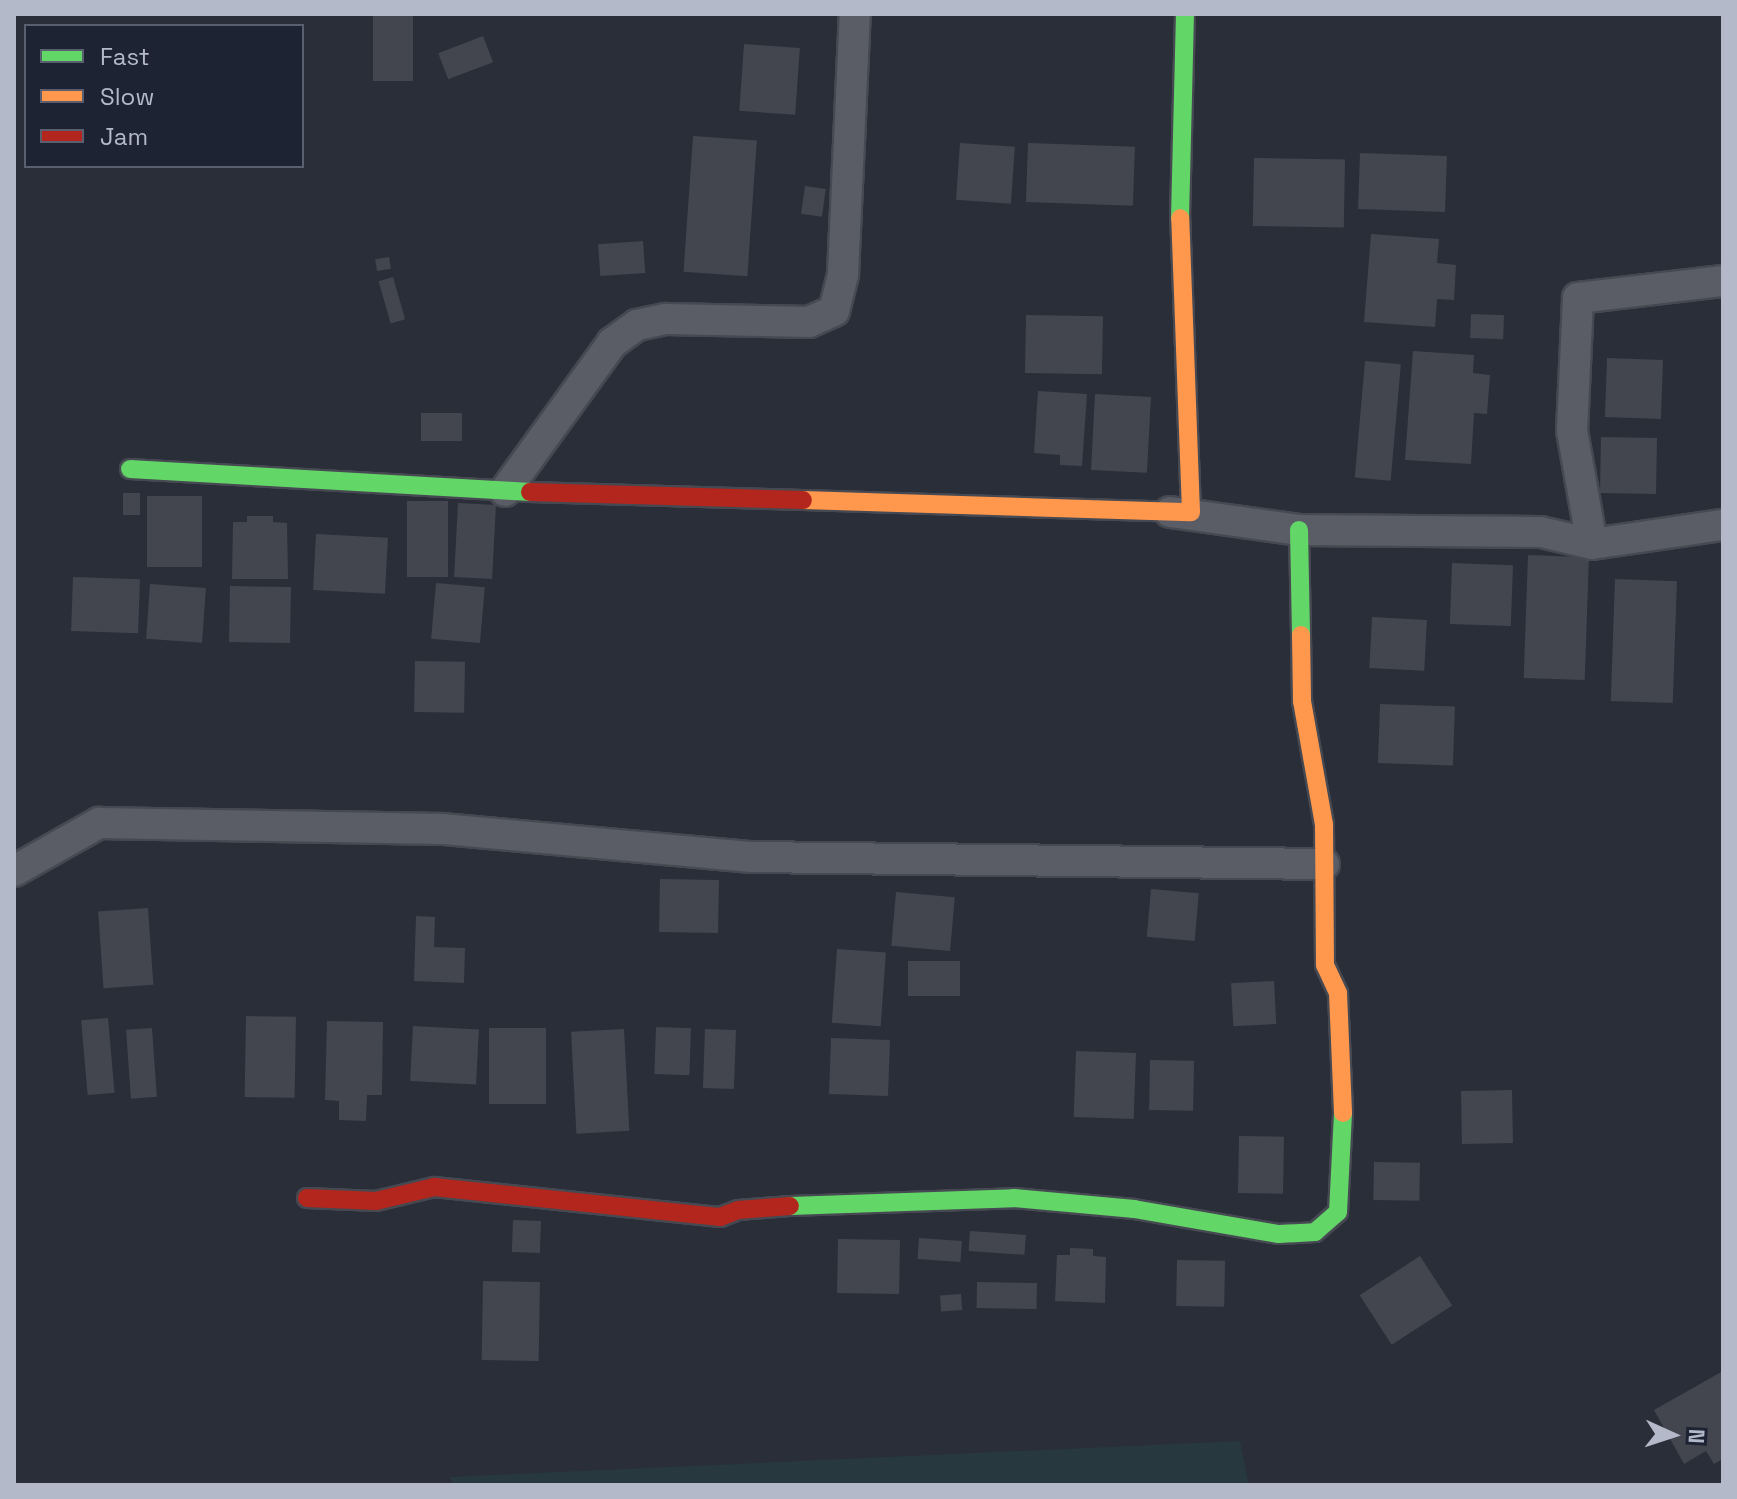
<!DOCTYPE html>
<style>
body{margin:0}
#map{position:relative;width:1737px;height:1499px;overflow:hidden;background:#2a2e38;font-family:"Space Grotesk",sans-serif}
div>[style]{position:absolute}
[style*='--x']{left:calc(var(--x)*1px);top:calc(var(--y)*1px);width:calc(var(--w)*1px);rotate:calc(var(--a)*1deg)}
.green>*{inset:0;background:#27383e}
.building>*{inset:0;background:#43464f;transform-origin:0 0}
.roads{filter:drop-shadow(2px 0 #464951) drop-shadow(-2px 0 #464951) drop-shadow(0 2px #464951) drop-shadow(0 -2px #464951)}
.street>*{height:30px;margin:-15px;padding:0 15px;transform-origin:15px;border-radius:15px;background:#5a5d66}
.fast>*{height:18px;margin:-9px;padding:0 9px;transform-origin:9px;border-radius:9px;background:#63d668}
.slow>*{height:18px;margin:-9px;padding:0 9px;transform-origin:9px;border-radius:9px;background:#ff974d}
.jam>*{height:18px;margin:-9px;padding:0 9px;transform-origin:9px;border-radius:9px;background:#b3261e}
span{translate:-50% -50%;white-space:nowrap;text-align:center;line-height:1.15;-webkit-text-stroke:7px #1d2333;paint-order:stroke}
.frame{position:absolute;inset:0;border:16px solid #b4b9c9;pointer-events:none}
.legend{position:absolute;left:24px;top:24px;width:280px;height:144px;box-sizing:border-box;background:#1d2333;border:2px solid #595f6f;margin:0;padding:10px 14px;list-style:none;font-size:24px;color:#b4b9c9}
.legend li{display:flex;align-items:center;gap:16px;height:40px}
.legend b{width:40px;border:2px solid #595f6f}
.north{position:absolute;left:1633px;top:1395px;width:80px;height:80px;-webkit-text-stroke:6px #1d2333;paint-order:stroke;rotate:93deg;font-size:22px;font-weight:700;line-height:32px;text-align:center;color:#b4b9c9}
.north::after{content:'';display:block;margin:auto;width:28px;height:36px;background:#b4b9c9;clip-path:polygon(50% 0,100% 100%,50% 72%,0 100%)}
</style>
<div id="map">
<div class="green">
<i style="clip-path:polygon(1240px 1441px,1249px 1485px,454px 1485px,450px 1477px)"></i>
</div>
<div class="building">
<i style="left:373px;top:14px;width:40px;height:67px"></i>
<i style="left:483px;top:36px;width:28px;height:48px;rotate:69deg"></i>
<i style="left:744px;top:44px;width:56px;height:67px;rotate:4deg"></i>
<i style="left:693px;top:136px;width:64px;height:136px;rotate:4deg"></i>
<i style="left:960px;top:143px;width:55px;height:57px;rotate:4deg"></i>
<i style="left:1028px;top:143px;width:107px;height:59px;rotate:2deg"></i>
<i style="left:1360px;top:153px;width:87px;height:56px;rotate:2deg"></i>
<i style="left:1254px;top:158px;width:91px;height:68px;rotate:1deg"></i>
<i style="left:805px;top:186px;width:21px;height:28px;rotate:8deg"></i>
<i style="clip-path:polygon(1371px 234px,1439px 239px,1437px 263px,1456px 265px,1454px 300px,1437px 299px,1435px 327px,1364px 322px)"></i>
<i style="left:643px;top:241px;width:32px;height:45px;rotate:86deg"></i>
<i style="left:389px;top:257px;width:12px;height:14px;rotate:81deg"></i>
<i style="left:393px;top:277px;width:44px;height:15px;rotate:74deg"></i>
<i style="left:1471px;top:314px;width:33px;height:24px;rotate:2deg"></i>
<i style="left:1026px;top:315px;width:77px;height:58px;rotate:1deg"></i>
<i style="clip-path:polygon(1413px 351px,1474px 355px,1473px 373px,1490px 375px,1487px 414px,1474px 413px,1471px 464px,1405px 460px)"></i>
<i style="left:1607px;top:358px;width:56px;height:59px;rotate:2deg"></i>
<i style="left:1365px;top:361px;width:36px;height:117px;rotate:5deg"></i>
<i style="clip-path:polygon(1038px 391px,1087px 394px,1082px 466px,1060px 465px,1060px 455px,1034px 453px)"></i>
<i style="left:1095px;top:394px;width:56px;height:76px;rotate:3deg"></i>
<i style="left:421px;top:413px;width:41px;height:28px"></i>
<i style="left:1601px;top:437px;width:56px;height:56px;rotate:1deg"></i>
<i style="left:123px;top:493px;width:17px;height:22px"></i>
<i style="left:147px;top:496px;width:55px;height:71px"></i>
<i style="left:407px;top:501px;width:41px;height:76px"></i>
<i style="left:458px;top:503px;width:38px;height:74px;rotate:3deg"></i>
<i style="clip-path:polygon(247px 516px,273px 516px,273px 522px,287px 523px,288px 579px,232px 579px,233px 522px,247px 522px)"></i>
<i style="left:316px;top:534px;width:72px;height:56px;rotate:3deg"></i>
<i style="left:1528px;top:555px;width:61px;height:123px;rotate:2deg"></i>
<i style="left:1452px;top:563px;width:61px;height:61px;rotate:2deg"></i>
<i style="left:73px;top:577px;width:67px;height:54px;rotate:2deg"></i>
<i style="left:1615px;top:579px;width:62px;height:122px;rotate:2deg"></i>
<i style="left:436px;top:583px;width:49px;height:56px;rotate:5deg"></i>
<i style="left:150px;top:584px;width:56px;height:55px;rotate:4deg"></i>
<i style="left:230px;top:586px;width:61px;height:56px;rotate:1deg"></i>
<i style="left:1372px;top:617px;width:55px;height:51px;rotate:3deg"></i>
<i style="left:415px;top:661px;width:50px;height:51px;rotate:1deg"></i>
<i style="left:1380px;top:704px;width:75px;height:59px;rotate:2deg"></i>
<i style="left:660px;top:879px;width:59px;height:53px;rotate:1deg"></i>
<i style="left:1151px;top:889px;width:48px;height:48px;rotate:5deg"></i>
<i style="left:896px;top:892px;width:59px;height:54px;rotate:5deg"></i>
<i style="left:148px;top:908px;width:77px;height:50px;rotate:86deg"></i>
<i style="clip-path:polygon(416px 916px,435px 917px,434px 947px,465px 948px,464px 983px,414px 981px)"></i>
<i style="left:837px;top:949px;width:49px;height:74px;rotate:4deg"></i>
<i style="left:908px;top:961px;width:52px;height:35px"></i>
<i style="left:1274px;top:981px;width:43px;height:43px;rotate:87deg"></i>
<i style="left:246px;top:1016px;width:50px;height:81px;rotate:1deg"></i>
<i style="left:108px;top:1018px;width:75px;height:27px;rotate:85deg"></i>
<i style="clip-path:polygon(327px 1021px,383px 1022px,382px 1095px,367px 1095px,366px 1121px,339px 1120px,339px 1101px,325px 1100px)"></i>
<i style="left:413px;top:1026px;width:66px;height:55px;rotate:3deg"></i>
<i style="left:656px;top:1027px;width:35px;height:47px;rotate:2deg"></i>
<i style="left:152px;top:1028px;width:69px;height:26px;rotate:86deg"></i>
<i style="left:489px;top:1028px;width:57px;height:76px"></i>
<i style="left:624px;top:1029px;width:102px;height:53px;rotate:87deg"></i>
<i style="left:705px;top:1029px;width:31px;height:59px;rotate:2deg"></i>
<i style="left:831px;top:1038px;width:59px;height:56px;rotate:2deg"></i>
<i style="left:1076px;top:1051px;width:60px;height:66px;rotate:2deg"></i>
<i style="left:1150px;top:1060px;width:44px;height:50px;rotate:1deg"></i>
<i style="left:1512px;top:1090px;width:53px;height:51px;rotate:89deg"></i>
<i style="left:1239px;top:1136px;width:45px;height:57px;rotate:1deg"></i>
<i style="left:1374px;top:1162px;width:46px;height:38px;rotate:1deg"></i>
<i style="left:513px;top:1220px;width:28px;height:32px;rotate:2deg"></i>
<i style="left:970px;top:1231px;width:56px;height:20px;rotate:4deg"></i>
<i style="left:919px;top:1238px;width:43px;height:21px;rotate:4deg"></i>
<i style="left:838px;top:1239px;width:62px;height:54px;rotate:1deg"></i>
<i style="clip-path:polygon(1070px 1248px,1093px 1249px,1093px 1256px,1106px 1257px,1105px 1303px,1055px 1301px,1057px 1255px,1070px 1255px)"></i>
<i style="left:1420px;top:1256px;width:59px;height:72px;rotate:57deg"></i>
<i style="left:1177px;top:1260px;width:48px;height:46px;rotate:1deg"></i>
<i style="left:483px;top:1281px;width:57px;height:79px;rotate:1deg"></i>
<i style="left:977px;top:1282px;width:60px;height:26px;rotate:1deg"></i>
<i style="left:961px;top:1294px;width:16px;height:21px;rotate:86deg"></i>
<i style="clip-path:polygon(1723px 1371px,1723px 1459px,1714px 1464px,1706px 1451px,1684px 1464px,1654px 1410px)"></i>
</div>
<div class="roads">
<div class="street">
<i style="--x:505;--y:491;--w:183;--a:-54.1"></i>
<i style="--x:612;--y:343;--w:31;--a:-36"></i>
<i style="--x:637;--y:325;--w:30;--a:-12"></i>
<i style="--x:666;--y:319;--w:143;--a:1.2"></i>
<i style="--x:809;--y:322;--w:27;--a:-24"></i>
<i style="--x:834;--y:311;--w:38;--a:-76"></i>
<i style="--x:843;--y:274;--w:260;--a:-87.4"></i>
<i style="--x:1170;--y:512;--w:130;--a:7.9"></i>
<i style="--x:1299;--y:530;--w:242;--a:0.5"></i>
<i style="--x:1541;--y:532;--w:52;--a:13.2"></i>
<i style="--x:1592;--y:544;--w:132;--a:-8.3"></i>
<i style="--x:1592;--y:544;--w:115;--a:-100"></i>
<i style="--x:1572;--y:431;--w:133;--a:-87.4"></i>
<i style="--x:1578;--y:298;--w:146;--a:-6.7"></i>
<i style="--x:14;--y:871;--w:98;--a:-29.5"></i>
<i style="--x:99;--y:823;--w:344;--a:1"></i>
<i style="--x:443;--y:829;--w:309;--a:5.2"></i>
<i style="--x:751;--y:857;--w:573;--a:0.7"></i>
</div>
<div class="fast">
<i style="--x:1180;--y:218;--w:204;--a:-88.6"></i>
<i style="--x:130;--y:469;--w:401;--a:3.3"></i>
<i style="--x:1299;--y:530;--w:105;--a:88.9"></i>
<i style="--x:790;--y:1206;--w:224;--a:-2"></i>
<i style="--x:1014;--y:1198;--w:121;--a:5.2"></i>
<i style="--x:1134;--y:1209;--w:147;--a:9.8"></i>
<i style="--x:1279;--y:1234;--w:36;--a:-3"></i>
<i style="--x:1315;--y:1232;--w:30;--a:-41"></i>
<i style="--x:1338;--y:1212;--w:99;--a:-87.1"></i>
</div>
<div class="slow">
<i style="--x:803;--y:500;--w:388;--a:1.8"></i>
<i style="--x:1191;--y:512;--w:294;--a:-92.1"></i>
<i style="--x:1301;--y:635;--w:66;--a:89.1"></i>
<i style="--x:1302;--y:701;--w:125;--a:79.9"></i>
<i style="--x:1324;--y:824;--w:141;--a:89.6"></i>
<i style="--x:1325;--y:965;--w:31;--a:65"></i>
<i style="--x:1338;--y:993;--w:120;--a:87.6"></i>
</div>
<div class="jam">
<i style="--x:530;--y:492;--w:273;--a:1.7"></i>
<i style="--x:307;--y:1198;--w:69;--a:2.5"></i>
<i style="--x:376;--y:1201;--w:60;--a:-13.6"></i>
<i style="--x:434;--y:1187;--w:288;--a:6"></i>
<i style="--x:720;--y:1217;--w:19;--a:-21"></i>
<i style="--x:738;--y:1210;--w:52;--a:-4.4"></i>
</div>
</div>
<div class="frame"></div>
<ul class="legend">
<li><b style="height:10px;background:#63d668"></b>Fast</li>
<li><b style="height:10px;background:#ff974d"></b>Slow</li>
<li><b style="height:10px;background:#b3261e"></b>Jam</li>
</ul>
<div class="north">N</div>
</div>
